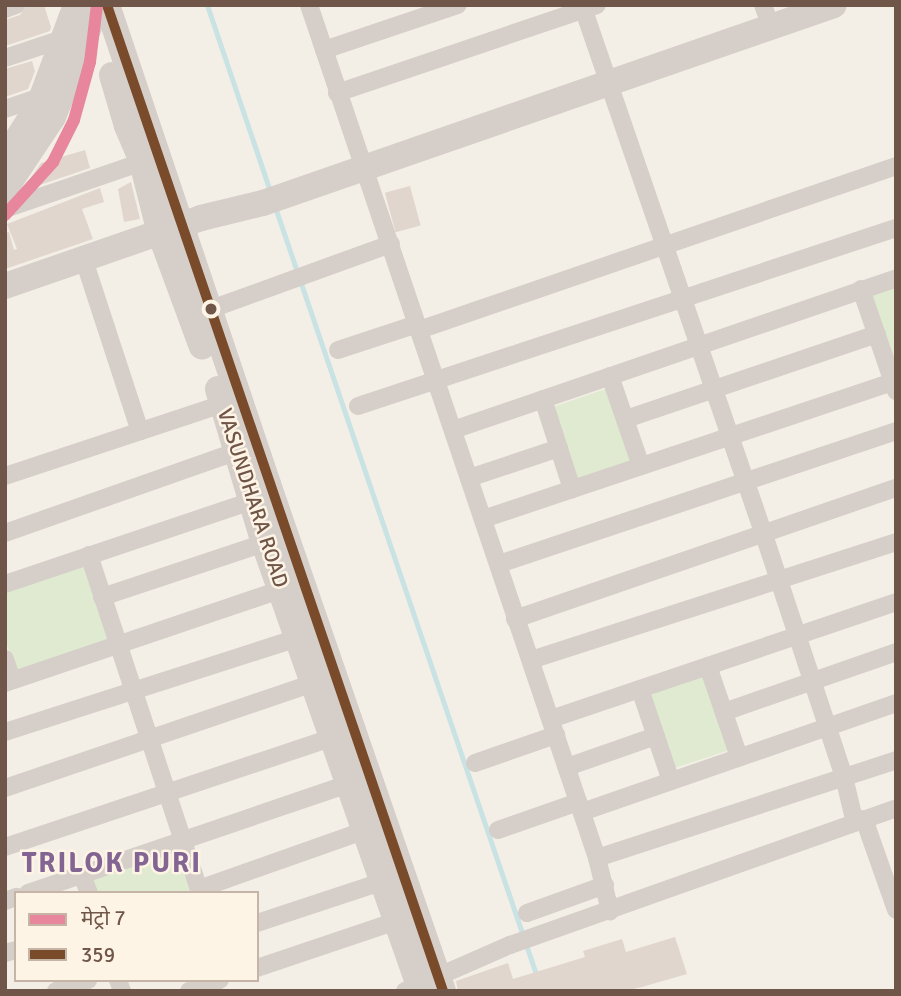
<!DOCTYPE html>
<meta charset="utf-8">
<style>
body{margin:0}
#map{position:relative;width:901px;height:996px;overflow:hidden;background:#f4efe6;font-family:Signika,"Noto Sans Devanagari",sans-serif}
div>[style]{position:absolute}
[style*='--x']{left:calc(var(--x)*1px);top:calc(var(--y)*1px);width:calc(var(--w)*1px);rotate:calc(var(--a)*1deg)}
.green>*{inset:0;background:#e0ead1;transform-origin:0 0}
.stream>*{height:5px;margin:-2.5px;padding:0 2.5px;transform-origin:2.5px;border-radius:2.5px;background:#c9e2e3}
.building>*{inset:0;background:#e0d6ce;transform-origin:0 0}
.street>*{height:18px;margin:-9px;padding:0 9px;transform-origin:9px;border-radius:9px;background:#d5cec9}
.secondary>*{height:26px;margin:-13px;padding:0 13px;transform-origin:13px;border-radius:13px;background:#d5cec9}
.bus-1>*{height:10px;margin:-5px;padding:0 5px;transform-origin:5px;border-radius:5px;background:#7a4b2a}
.metro-1>*{height:12px;margin:-6px;padding:0 6px;transform-origin:6px;border-radius:6px;background:#e7869d}
.dots>*{width:19px;height:19px;translate:-50% -50%;box-sizing:border-box;border:4px solid #fef4e5;border-radius:50%}
span{translate:-50% -50%;white-space:nowrap;text-align:center;line-height:1.15;-webkit-text-stroke:5px #fef4e5;paint-order:stroke}
.street-label{font-size:21px;color:#6f5649}
.district-label{font-size:28px;color:#826592;font-weight:700;letter-spacing:2px}
.frame{position:absolute;inset:0;border:7px solid #6f5649;pointer-events:none}
.legend{position:absolute;left:14px;top:891px;width:245px;height:91px;box-sizing:border-box;background:#fef4e5;border:2px solid #c5b5a7;margin:0;padding:9px 12px;list-style:none;font-size:21px;color:#6f5649}
.legend li{display:flex;align-items:center;gap:14px;height:35px}
.legend b{width:35px;border:2px solid #c5b5a7}
</style>
<div id="map">
<div class="green">
<i style="clip-path:polygon(896px 287px,896px 377px,869px 296px)"></i>
<i style="left:608px;top:388px;width:81px;height:58px;rotate:71deg"></i>
<i style="clip-path:polygon(85px 562px,115px 646px,18px 678px,5px 639px,5px 589px)"></i>
<i style="left:705px;top:673px;width:81px;height:58px;rotate:72deg"></i>
<i style="clip-path:polygon(182px 846px,198px 893px,92px 893px,87px 878px)"></i>
</div>
<div class="stream">
<i style="--x:207;--y:5;--w:196;--a:71.3"></i>
<i style="--x:275;--y:207;--w:813;--a:71.21"></i>
</div>
<div class="building">
<i style="clip-path:polygon(27px 5px,44px 5px,51px 27px,50px 31px,5px 46px,5px 20px,20px 15px)"></i>
<i style="clip-path:polygon(32px 61px,35px 71px,28px 89px,5px 97px,5px 69px)"></i>
<i style="clip-path:polygon(85px 150px,90px 168px,34px 187px,30px 179px,41px 163px)"></i>
<i style="clip-path:polygon(131px 182px,140px 219px,124px 222px,118px 189px)"></i>
<i style="left:410px;top:186px;width:41px;height:26px;rotate:75deg"></i>
<i style="clip-path:polygon(100px 188px,104px 202px,82px 209px,93px 239px,5px 269px,5px 233px,9px 232px,14px 250px,17px 249px,7px 224px)"></i>
<i style="clip-path:polygon(675px 937px,687px 974px,642px 987px,623px 991px,458px 991px,456px 981px,508px 963px,513px 979px,585px 957px,583px 951px,622px 939px,626px 952px)"></i>
</div>
<div class="street">
<i style="--x:309;--y:5;--w:900;--a:71.34"></i>
<i style="--x:597;--y:858;--w:55;--a:76.2"></i>
<i style="--x:582;--y:5;--w:560;--a:71.05"></i>
<i style="--x:764;--y:535;--w:255;--a:71.7"></i>
<i style="--x:844;--y:777;--w:47;--a:76.6"></i>
<i style="--x:763;--y:5;--w:23;--a:70"></i>
<i style="--x:5;--y:9;--w:12;--a:-20"></i>
<i style="--x:324;--y:50;--w:141;--a:-18.6"></i>
<i style="--x:5;--y:58;--w:63;--a:-18.4"></i>
<i style="--x:337;--y:93;--w:274;--a:-18.7"></i>
<i style="--x:5;--y:109;--w:40;--a:-18.9"></i>
<i style="--x:5;--y:209;--w:145;--a:-18.9"></i>
<i style="--x:84;--y:260;--w:180;--a:71.9"></i>
<i style="--x:861;--y:289;--w:108;--a:71.1"></i>
<i style="--x:200;--y:313;--w:203;--a:-19.9"></i>
<i style="--x:419;--y:330;--w:504;--a:-18.97"></i>
<i style="--x:338;--y:350;--w:83;--a:-18.2"></i>
<i style="--x:610;--y:376;--w:95;--a:71"></i>
<i style="--x:543;--y:399;--w:95;--a:72.1"></i>
<i style="--x:358;--y:406;--w:567;--a:-18.31"></i>
<i style="--x:626;--y:419;--w:265;--a:-18.7"></i>
<i style="--x:453;--y:430;--w:468;--a:-18.9"></i>
<i style="--x:5;--y:476;--w:230;--a:-18.3"></i>
<i style="--x:469;--y:478;--w:95;--a:-18.4"></i>
<i style="--x:483;--y:519;--w:435;--a:-18.5"></i>
<i style="--x:5;--y:533;--w:244;--a:-19.4"></i>
<i style="--x:89;--y:555;--w:356;--a:71.8"></i>
<i style="--x:499;--y:564;--w:419;--a:-18.5"></i>
<i style="--x:5;--y:584;--w:261;--a:-18.6"></i>
<i style="--x:102;--y:597;--w:171;--a:-18.4"></i>
<i style="--x:515;--y:619;--w:403;--a:-19"></i>
<i style="--x:5;--y:659;--w:22;--a:72"></i>
<i style="--x:531;--y:660;--w:384;--a:-17.9"></i>
<i style="--x:708;--y:666;--w:96;--a:71.2"></i>
<i style="--x:5;--y:683;--w:293;--a:-18.7"></i>
<i style="--x:640;--y:689;--w:97;--a:71.4"></i>
<i style="--x:724;--y:712;--w:182;--a:-19.2"></i>
<i style="--x:551;--y:719;--w:364;--a:-18.7"></i>
<i style="--x:5;--y:732;--w:307;--a:-17.8"></i>
<i style="--x:475;--y:763;--w:86;--a:-19.1"></i>
<i style="--x:567;--y:767;--w:94;--a:-19.2"></i>
<i style="--x:5;--y:788;--w:325;--a:-18.8"></i>
<i style="--x:582;--y:812;--w:332;--a:-19.1"></i>
<i style="--x:864;--y:819;--w:96;--a:70.6"></i>
<i style="--x:498;--y:830;--w:85;--a:-19.3"></i>
<i style="--x:5;--y:847;--w:346;--a:-18.5"></i>
<i style="--x:597;--y:858;--w:315;--a:-18.1"></i>
<i style="--x:82;--y:875;--w:19;--a:69"></i>
<i style="--x:199;--y:889;--w:177;--a:-19.5"></i>
<i style="--x:28;--y:893;--w:341;--a:-18.8"></i>
<i style="--x:5;--y:901;--w:12;--a:-20"></i>
<i style="--x:527;--y:913;--w:83;--a:-19.7"></i>
<i style="--x:257;--y:923;--w:134;--a:-18.3"></i>
<i style="--x:5;--y:953;--w:11;--a:-15"></i>
<i style="--x:257;--y:968;--w:148;--a:-18.6"></i>
<i style="--x:118;--y:980;--w:12;--a:70"></i>
<i style="--x:56;--y:991;--w:34;--a:-19"></i>
<i style="--x:189;--y:991;--w:33;--a:-20"></i>
<i style="--x:405;--y:991;--w:115;--a:-23.7"></i>
<i style="--x:510;--y:945;--w:410;--a:-19.5"></i>
</div>
<div class="secondary">
<i style="--x:107;--y:5;--w:505;--a:71.42"></i>
<i style="--x:268;--y:484;--w:536;--a:70.96"></i>
<i style="--x:112;--y:75;--w:53;--a:73.6"></i>
<i style="--x:127;--y:126;--w:39;--a:67"></i>
<i style="--x:142;--y:162;--w:73;--a:75.8"></i>
<i style="--x:160;--y:233;--w:121;--a:69.8"></i>
<i style="--x:5;--y:158;--w:63;--a:-57.3"></i>
<i style="--x:39;--y:105;--w:107;--a:-69.7"></i>
<i style="--x:5;--y:189;--w:87;--a:-56.3"></i>
<i style="--x:53;--y:117;--w:108;--a:-68.2"></i>
<i style="--x:5;--y:286;--w:207;--a:-19.1"></i>
<i style="--x:201;--y:218;--w:64;--a:-13.6"></i>
<i style="--x:263;--y:203;--w:604;--a:-19.12"></i>
<i style="--x:218;--y:389;--w:161;--a:73.4"></i>
<i style="--x:264;--y:543;--w:475;--a:70.7"></i>
</div>
<div class="bus-1">
<i style="--x:107;--y:5;--w:1042;--a:71.18"></i>
</div>
<div class="metro-1">
<i style="--x:5;--y:215;--w:72;--a:-47.8"></i>
<i style="--x:53;--y:162;--w:47;--a:-63.4"></i>
<i style="--x:74;--y:120;--w:60;--a:-74.6"></i>
<i style="--x:90;--y:62;--w:57;--a:-83"></i>
</div>
<div class="dots">
<i style="left:211px;top:309px;background:#6f5649"></i>
</div>
<div class="street-label">
<span style="left:253px;top:498px;rotate:72deg">VASUNDHARA ROAD</span>
</div>
<div class="district-label">
<span style="left:112px;top:863px">TRILOK PURI</span>
</div>
<div class="frame"></div>
<ul class="legend">
<li><b style="height:9px;background:#e7869d"></b>मेट्रो 7</li>
<li><b style="height:9px;background:#7a4b2a"></b>359</li>
</ul>
</div>
